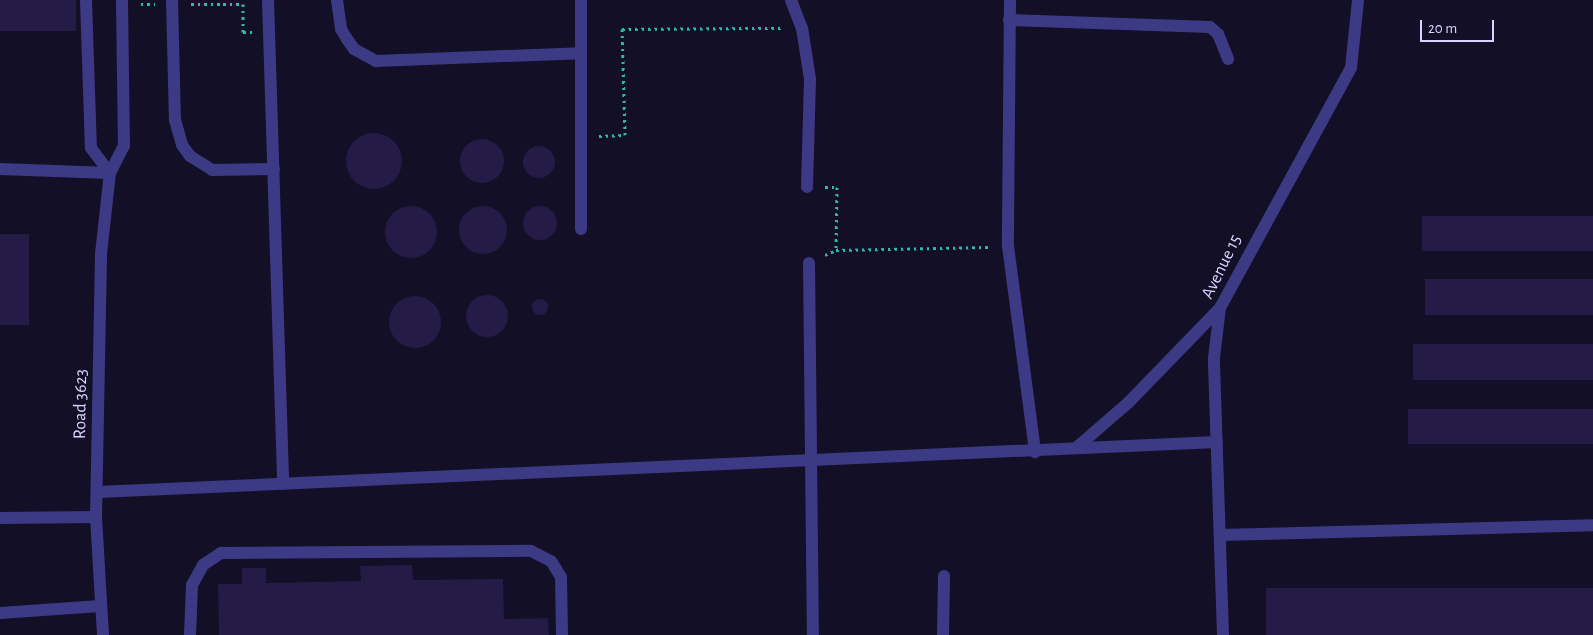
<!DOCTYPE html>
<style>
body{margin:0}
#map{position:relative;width:1593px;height:635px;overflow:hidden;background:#130f26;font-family:"Alegreya Sans",sans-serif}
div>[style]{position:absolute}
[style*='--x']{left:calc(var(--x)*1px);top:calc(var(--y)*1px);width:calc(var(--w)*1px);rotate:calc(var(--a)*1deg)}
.building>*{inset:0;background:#241b47;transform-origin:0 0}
.round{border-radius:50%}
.path>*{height:3px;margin-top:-1.5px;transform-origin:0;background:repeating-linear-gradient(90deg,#2fb8b0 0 2.5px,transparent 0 6.5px)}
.lane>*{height:12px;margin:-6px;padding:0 6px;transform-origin:6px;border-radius:6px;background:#3d3a85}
.street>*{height:12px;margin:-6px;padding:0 6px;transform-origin:6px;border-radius:6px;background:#3d3a85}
span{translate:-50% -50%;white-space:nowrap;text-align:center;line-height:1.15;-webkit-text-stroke:4px #130f26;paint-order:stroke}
.street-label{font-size:18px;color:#d9d4ff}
.scale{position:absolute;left:1420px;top:20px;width:74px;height:22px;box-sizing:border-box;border:2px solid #d9d4ff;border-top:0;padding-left:6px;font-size:15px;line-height:18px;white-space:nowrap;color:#d9d4ff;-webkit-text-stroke:4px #130f26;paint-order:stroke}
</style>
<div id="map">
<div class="building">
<i style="left:0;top:0;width:76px;height:31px"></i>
<i class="round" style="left:346px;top:133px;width:56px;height:56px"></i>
<i class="round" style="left:460px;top:139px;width:44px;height:44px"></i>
<i class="round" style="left:523px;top:146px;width:32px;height:32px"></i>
<i class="round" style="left:459px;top:206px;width:48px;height:48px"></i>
<i class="round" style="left:523px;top:206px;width:34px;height:34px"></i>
<i class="round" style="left:385px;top:206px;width:52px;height:52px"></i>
<i style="left:1593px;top:216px;width:35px;height:171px;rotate:90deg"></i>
<i style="left:0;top:234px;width:29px;height:91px"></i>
<i style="left:1593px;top:279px;width:36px;height:168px;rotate:90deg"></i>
<i class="round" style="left:466px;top:295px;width:42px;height:42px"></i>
<i class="round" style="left:389px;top:296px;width:52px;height:52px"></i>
<i class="round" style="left:532px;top:299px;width:16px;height:16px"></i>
<i style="left:1593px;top:344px;width:36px;height:180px;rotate:90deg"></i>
<i style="left:1593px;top:409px;width:35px;height:185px;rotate:90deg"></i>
<i style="clip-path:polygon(412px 565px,413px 580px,503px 579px,504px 619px,548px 618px,549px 635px,219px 635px,218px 584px,242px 584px,242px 568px,266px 568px,266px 583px,361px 581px,360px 566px)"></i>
<i style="left:1593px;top:588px;width:47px;height:327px;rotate:90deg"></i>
</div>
<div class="path">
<i style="--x:141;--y:4;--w:14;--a:0"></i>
<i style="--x:191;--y:4;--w:52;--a:0"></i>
<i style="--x:243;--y:4;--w:28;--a:90"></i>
<i style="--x:243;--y:32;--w:9;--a:0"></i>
<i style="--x:599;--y:136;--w:26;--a:-2"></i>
<i style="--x:625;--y:135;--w:106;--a:-91.6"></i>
<i style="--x:622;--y:29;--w:161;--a:-0.4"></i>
<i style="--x:825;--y:187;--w:12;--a:0"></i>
<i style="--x:837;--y:187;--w:63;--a:90.9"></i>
<i style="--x:825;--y:255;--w:12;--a:-24"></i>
<i style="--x:836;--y:250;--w:154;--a:-1.1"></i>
</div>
<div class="lane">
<i style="--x:172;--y:0;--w:120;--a:88.6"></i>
<i style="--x:175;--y:120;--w:26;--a:74"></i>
<i style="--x:182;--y:145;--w:14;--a:54"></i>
<i style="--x:190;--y:156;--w:26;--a:32"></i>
<i style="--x:212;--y:170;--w:62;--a:-0.9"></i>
<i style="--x:268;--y:0;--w:484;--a:88.2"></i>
<i style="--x:337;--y:0;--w:29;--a:82"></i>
<i style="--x:341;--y:29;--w:12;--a:59"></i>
<i style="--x:347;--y:39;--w:12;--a:55"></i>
<i style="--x:354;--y:49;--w:25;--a:29"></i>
<i style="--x:376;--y:61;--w:205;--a:-2.2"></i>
<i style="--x:791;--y:0;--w:30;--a:69"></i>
<i style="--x:802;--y:28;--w:52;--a:81.1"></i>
<i style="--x:810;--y:79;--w:108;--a:91.6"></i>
<i style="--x:1010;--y:0;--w:246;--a:90.5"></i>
<i style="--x:1008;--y:246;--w:208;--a:82.5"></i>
<i style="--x:1009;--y:20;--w:201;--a:2"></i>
<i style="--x:1210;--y:27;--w:11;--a:41"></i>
<i style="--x:1218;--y:34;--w:27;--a:68"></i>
<i style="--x:0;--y:169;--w:110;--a:2.1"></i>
<i style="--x:581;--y:229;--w:229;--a:-90"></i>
<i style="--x:809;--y:263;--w:372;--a:89.4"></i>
<i style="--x:1076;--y:448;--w:69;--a:-40.9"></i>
<i style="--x:1128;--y:403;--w:132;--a:-45.9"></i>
<i style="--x:98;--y:492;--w:1120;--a:-2.56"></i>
<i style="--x:0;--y:518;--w:96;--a:-0.6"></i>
<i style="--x:1220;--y:535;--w:373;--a:-1.5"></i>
<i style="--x:0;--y:613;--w:100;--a:-4"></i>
<i style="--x:190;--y:635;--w:50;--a:-87.7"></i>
<i style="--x:192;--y:585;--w:23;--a:-61"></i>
<i style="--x:203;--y:565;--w:22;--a:-34"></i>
<i style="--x:221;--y:553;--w:310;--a:-0.4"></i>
<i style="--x:531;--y:551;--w:22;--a:27"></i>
<i style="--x:551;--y:561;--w:19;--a:58"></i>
<i style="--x:561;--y:577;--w:58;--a:89"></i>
<i style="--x:943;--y:635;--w:59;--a:-89"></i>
</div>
<div class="street">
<i style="--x:86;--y:0;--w:148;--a:88.1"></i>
<i style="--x:91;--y:148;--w:31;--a:53"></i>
<i style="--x:103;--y:635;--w:118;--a:-93.4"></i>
<i style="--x:96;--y:517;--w:263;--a:-88.9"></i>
<i style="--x:101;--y:254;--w:81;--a:-83.7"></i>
<i style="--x:110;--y:173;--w:30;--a:-63"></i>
<i style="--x:124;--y:146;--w:146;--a:-90.8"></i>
<i style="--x:1223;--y:635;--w:277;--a:-91.9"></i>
<i style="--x:1214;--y:358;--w:50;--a:-83.2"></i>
<i style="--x:1220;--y:308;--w:273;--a:-61.4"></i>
<i style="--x:1351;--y:68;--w:68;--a:-84.1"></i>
</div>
<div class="street-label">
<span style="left:1222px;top:267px;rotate:-64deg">Avenue 15</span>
<span style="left:81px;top:404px;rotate:-89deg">Road 3623</span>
</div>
<div class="scale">20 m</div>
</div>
